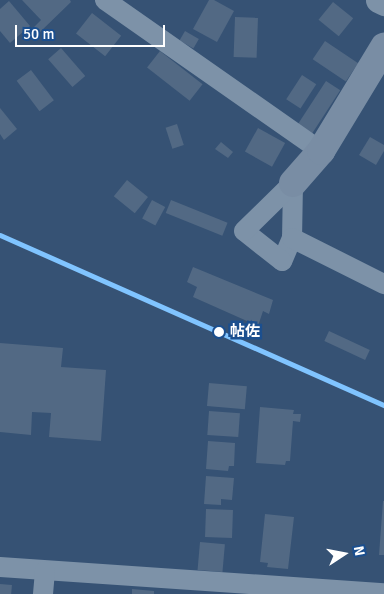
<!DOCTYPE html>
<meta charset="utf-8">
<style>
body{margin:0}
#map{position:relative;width:384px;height:594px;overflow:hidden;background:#365274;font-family:Signika,"Noto Sans JP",sans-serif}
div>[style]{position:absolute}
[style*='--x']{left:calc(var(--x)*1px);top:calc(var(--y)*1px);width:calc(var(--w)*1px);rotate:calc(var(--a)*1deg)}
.building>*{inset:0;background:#526984;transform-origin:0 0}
.minor>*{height:20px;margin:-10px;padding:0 10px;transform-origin:10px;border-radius:10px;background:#7d92a8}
.tertiary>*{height:25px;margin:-12.5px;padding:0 12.5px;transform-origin:12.5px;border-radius:12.5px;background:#7d92a8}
.secondary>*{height:28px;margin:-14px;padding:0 14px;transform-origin:14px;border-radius:14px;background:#798da4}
.rail-1>*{height:5px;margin:-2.5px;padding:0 2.5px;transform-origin:2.5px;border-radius:2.5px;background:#80c4ff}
.dots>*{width:14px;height:14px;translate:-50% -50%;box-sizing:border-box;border:2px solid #1b4f8f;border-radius:50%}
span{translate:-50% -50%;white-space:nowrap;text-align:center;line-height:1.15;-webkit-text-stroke:5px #1b4f8f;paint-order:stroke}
.stop-label{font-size:15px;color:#fff;font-weight:700}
.left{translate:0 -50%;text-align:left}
.north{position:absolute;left:319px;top:529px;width:50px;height:50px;-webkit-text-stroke:4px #1b4f8f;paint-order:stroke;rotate:79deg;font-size:14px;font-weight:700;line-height:20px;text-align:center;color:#fff}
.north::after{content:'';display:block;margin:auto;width:18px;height:22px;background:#fff;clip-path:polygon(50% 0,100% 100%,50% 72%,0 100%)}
.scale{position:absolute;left:15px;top:25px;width:150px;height:22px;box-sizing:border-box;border:2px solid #fff;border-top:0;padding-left:6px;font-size:15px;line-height:18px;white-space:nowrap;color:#fff;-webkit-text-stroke:4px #1b4f8f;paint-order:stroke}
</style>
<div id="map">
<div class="building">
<i style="clip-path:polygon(22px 0,70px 0,71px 2px,40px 32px,34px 27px,41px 20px)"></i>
<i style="clip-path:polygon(209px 0,214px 0,234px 11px,217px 42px,193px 29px)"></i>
<i style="clip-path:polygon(9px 1px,30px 26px,10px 43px,0 31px,0 9px)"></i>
<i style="left:333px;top:2px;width:26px;height:23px;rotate:39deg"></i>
<i style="left:92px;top:13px;width:37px;height:26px;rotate:38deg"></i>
<i style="left:235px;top:17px;width:23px;height:40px;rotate:2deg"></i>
<i style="left:185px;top:31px;width:16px;height:11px;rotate:30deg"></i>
<i style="left:325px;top:41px;width:40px;height:22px;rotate:34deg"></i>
<i style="left:61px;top:48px;width:37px;height:17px;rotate:49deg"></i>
<i style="left:160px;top:51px;width:54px;height:21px;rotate:38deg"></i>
<i style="left:31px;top:70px;width:38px;height:18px;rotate:53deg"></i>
<i style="left:302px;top:75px;width:17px;height:29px;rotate:33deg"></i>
<i style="left:326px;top:81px;width:17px;height:52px;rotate:33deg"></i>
<i style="clip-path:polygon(0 108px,17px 129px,4px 140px,0 134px)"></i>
<i style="left:177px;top:124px;width:22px;height:12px;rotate:72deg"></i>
<i style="left:258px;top:128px;width:31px;height:27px;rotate:29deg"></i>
<i style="clip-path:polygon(370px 137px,384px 145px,384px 151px,376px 165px,359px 155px)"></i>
<i style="clip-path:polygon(221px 142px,233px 152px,228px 158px,215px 149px)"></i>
<i style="left:127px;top:180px;width:27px;height:21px;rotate:39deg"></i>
<i style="left:152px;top:200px;width:15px;height:21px;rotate:28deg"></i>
<i style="left:171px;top:200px;width:61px;height:14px;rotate:22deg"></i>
<i style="clip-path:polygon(193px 267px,273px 300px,269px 314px,263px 311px,258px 326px,193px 297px,197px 287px,187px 282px)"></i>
<i style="left:329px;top:331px;width:45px;height:11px;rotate:25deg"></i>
<i style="clip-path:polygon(0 343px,63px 348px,61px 367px,106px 370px,101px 441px,49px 437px,51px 413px,32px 412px,31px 435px,0 432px)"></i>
<i style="left:209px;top:383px;width:38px;height:23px;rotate:5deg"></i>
<i style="clip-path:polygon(260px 407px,294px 410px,293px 414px,301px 414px,300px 422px,293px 421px,290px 461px,286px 461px,285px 465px,256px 463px)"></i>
<i style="left:209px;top:411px;width:31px;height:24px;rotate:4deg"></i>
<i style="clip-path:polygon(208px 441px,235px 443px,234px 466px,229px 466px,228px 471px,206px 469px)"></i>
<i style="clip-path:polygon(206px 476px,234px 478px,232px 500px,221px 499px,221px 505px,204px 504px)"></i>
<i style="clip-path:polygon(383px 501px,384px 501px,384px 555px,379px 555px)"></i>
<i style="left:206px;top:509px;width:27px;height:28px;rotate:2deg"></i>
<i style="clip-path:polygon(265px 514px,294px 517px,288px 569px,267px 567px,268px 563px,260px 562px)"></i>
<i style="left:200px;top:542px;width:25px;height:28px;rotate:5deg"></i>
<i style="left:0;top:584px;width:12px;height:10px;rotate:5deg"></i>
<i style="clip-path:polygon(132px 589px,154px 591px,154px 594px,132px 594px)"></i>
</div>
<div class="minor">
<i style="--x:105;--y:0;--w:264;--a:35"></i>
<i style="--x:293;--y:183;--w:55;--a:91"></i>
<i style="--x:292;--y:238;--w:25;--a:113"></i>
<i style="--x:282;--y:261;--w:48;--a:-141.7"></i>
<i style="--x:244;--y:231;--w:69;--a:-44.4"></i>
<i style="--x:292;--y:238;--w:103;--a:26.6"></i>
<i style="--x:0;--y:567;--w:385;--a:3.9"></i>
<i style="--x:43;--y:594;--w:23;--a:-85"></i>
</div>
<div class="tertiary">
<i style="--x:378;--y:0;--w:7;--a:27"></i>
</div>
<div class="secondary">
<i style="--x:293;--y:183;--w:43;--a:-48.8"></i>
<i style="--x:321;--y:151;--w:122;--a:-58.8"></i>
</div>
<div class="rail-1">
<i style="--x:0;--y:235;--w:420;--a:23.9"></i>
</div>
<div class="dots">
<i style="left:219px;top:332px;background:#fff"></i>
</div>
<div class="stop-label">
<span class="left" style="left:230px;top:332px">帖佐</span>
</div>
<div class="north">N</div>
<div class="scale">50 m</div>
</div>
